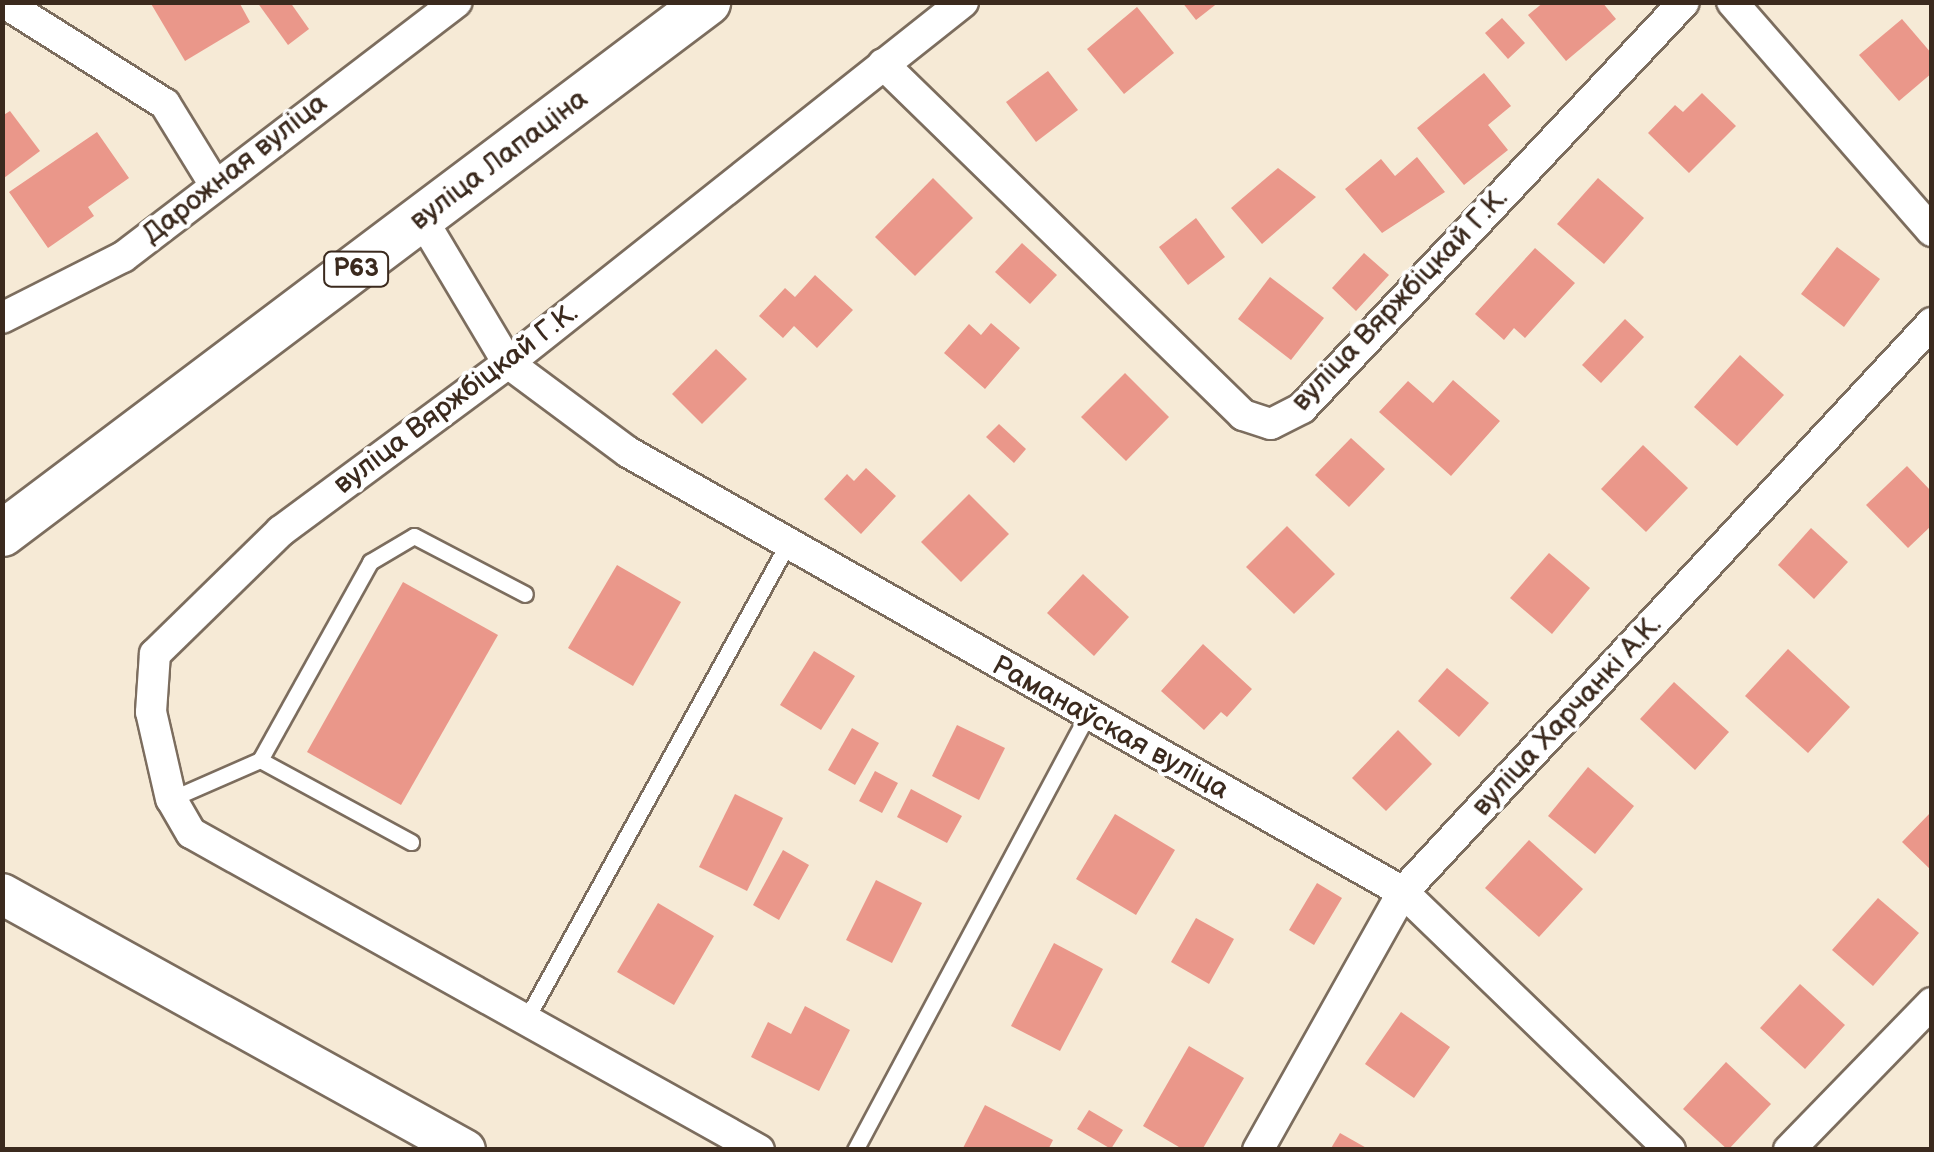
<!DOCTYPE html>
<html>
<head>
<meta charset="utf-8">
<style>
  body { margin:0 }
  #map { position:relative; width:1934px; height:1152px; overflow:hidden; background:#f6ead6; font-family:"Balsamiq Sans",sans-serif }
  div>[style] { position:absolute }
  .building>* { inset:0; background:#ea978a }
  .roads { filter:drop-shadow(2px 0 #7c6d5e) drop-shadow(-2px 0 #7c6d5e) drop-shadow(0 2px #7c6d5e) drop-shadow(0 -2px #7c6d5e) }
  .lane>* { height:15px; margin:-7.5px; padding:0 7.5px; transform-origin:7.5px; border-radius:7.5px; background:#fff }
  .street>* { height:30px; margin:-15px; padding:0 15px; transform-origin:15px; border-radius:15px; background:#fff }
  .secondary>* { height:40px; margin:-20px; padding:0 20px; transform-origin:20px; border-radius:20px; background:#fff }
  .primary>* { height:45px; margin:-22.5px; padding:0 22.5px; transform-origin:22.5px; border-radius:22.5px; background:#fff }
  span { translate:-50% -50%; white-space:nowrap; text-align:center; line-height:1.15; -webkit-text-stroke:8px #fff; paint-order:stroke }
  .shield-label span { padding:2px 8px; background:#fff; border:2px solid; border-radius:8px; -webkit-text-stroke-width:0 }
  .shield-label { font-size:25px; color:#3b2a1e; font-weight:700 }
  .street-label { font-size:28px; color:#3b2a1e }
  .frame { position:absolute; inset:0; border:5px solid #3b2a1e; pointer-events:none }
</style>
</head>
<body>
<div id="map">
  <div class="building">
    <i style="clip-path:polygon(150px 2px,239px 2px,250px 22px,185px 61px)"></i>
    <i style="clip-path:polygon(257px 2px,290px 2px,309px 29px,288px 45px)"></i>
    <i style="clip-path:polygon(1182px 2px,1219px 2px,1196px 20px)"></i>
    <i style="clip-path:polygon(1544px 2px,1602px 2px,1616px 19px,1566px 61px,1528px 15px)"></i>
    <i style="clip-path:polygon(1137px 7px,1174px 53px,1124px 94px,1087px 49px)"></i>
    <i style="clip-path:polygon(1502px 18px,1525px 43px,1508px 59px,1485px 33px)"></i>
    <i style="clip-path:polygon(1902px 19px,1932px 54px,1932px 73px,1899px 101px,1859px 55px)"></i>
    <i style="clip-path:polygon(1048px 71px,1078px 110px,1036px 142px,1006px 102px)"></i>
    <i style="clip-path:polygon(1484px 73px,1511px 106px,1488px 125px,1508px 150px,1464px 185px,1417px 128px)"></i>
    <i style="clip-path:polygon(1702px 93px,1736px 126px,1689px 173px,1648px 133px,1675px 105px,1683px 112px)"></i>
    <i style="clip-path:polygon(10px 111px,40px 151px,4px 178px,2px 116px)"></i>
    <i style="clip-path:polygon(97px 132px,129px 178px,88px 207px,94px 216px,48px 248px,9px 192px)"></i>
    <i style="clip-path:polygon(1417px 157px,1445px 192px,1382px 233px,1345px 189px,1381px 159px,1395px 176px)"></i>
    <i style="clip-path:polygon(1278px 168px,1316px 197px,1262px 244px,1231px 208px)"></i>
    <i style="clip-path:polygon(933px 178px,973px 218px,915px 276px,875px 237px)"></i>
    <i style="clip-path:polygon(1598px 178px,1644px 218px,1604px 264px,1557px 224px)"></i>
    <i style="clip-path:polygon(1196px 218px,1225px 257px,1188px 285px,1159px 247px)"></i>
    <i style="clip-path:polygon(1022px 243px,1057px 275px,1030px 304px,995px 272px)"></i>
    <i style="clip-path:polygon(1837px 247px,1880px 279px,1844px 327px,1801px 294px)"></i>
    <i style="clip-path:polygon(1535px 248px,1575px 283px,1525px 338px,1514px 328px,1504px 340px,1475px 314px)"></i>
    <i style="clip-path:polygon(1364px 253px,1389px 275px,1356px 311px,1332px 288px)"></i>
    <i style="clip-path:polygon(815px 275px,853px 310px,817px 348px,794px 326px,783px 338px,759px 316px,785px 288px,795px 297px)"></i>
    <i style="clip-path:polygon(1270px 277px,1324px 318px,1291px 360px,1238px 319px)"></i>
    <i style="clip-path:polygon(1625px 319px,1644px 337px,1601px 383px,1582px 365px)"></i>
    <i style="clip-path:polygon(991px 323px,1020px 348px,985px 389px,944px 353px,969px 324px,981px 335px)"></i>
    <i style="clip-path:polygon(716px 349px,747px 379px,702px 424px,672px 394px)"></i>
    <i style="clip-path:polygon(1740px 355px,1784px 395px,1737px 446px,1694px 407px)"></i>
    <i style="clip-path:polygon(1125px 373px,1169px 417px,1126px 461px,1081px 417px)"></i>
    <i style="clip-path:polygon(1453px 380px,1500px 421px,1451px 476px,1379px 412px,1408px 381px,1433px 403px)"></i>
    <i style="clip-path:polygon(999px 424px,1026px 449px,1014px 463px,986px 437px)"></i>
    <i style="clip-path:polygon(1351px 438px,1385px 469px,1349px 507px,1315px 475px)"></i>
    <i style="clip-path:polygon(1643px 445px,1688px 488px,1646px 532px,1601px 489px)"></i>
    <i style="clip-path:polygon(1907px 466px,1932px 492px,1932px 525px,1908px 548px,1866px 505px)"></i>
    <i style="clip-path:polygon(866px 468px,896px 496px,861px 534px,824px 499px,847px 474px,854px 481px)"></i>
    <i style="clip-path:polygon(969px 494px,1009px 534px,961px 582px,921px 542px)"></i>
    <i style="clip-path:polygon(1287px 526px,1335px 574px,1294px 614px,1246px 567px)"></i>
    <i style="clip-path:polygon(1811px 528px,1848px 562px,1814px 599px,1778px 565px)"></i>
    <i style="clip-path:polygon(1549px 553px,1590px 588px,1552px 634px,1510px 598px)"></i>
    <i style="clip-path:polygon(617px 565px,681px 602px,633px 686px,568px 648px)"></i>
    <i style="clip-path:polygon(1083px 574px,1129px 617px,1094px 656px,1047px 613px)"></i>
    <i style="clip-path:polygon(403px 582px,498px 635px,401px 805px,307px 752px)"></i>
    <i style="clip-path:polygon(1203px 644px,1252px 689px,1227px 717px,1221px 712px,1204px 730px,1161px 691px)"></i>
    <i style="clip-path:polygon(1788px 649px,1850px 707px,1808px 753px,1745px 696px)"></i>
    <i style="clip-path:polygon(814px 651px,855px 676px,821px 730px,780px 705px)"></i>
    <i style="clip-path:polygon(1447px 668px,1489px 703px,1459px 737px,1418px 701px)"></i>
    <i style="clip-path:polygon(1674px 682px,1729px 732px,1695px 770px,1640px 719px)"></i>
    <i style="clip-path:polygon(957px 725px,1005px 748px,979px 800px,932px 776px)"></i>
    <i style="clip-path:polygon(852px 728px,879px 743px,855px 785px,828px 770px)"></i>
    <i style="clip-path:polygon(1398px 730px,1432px 764px,1386px 811px,1352px 778px)"></i>
    <i style="clip-path:polygon(1588px 767px,1634px 806px,1595px 854px,1548px 816px)"></i>
    <i style="clip-path:polygon(875px 771px,898px 783px,882px 813px,859px 801px)"></i>
    <i style="clip-path:polygon(911px 789px,962px 816px,947px 843px,897px 817px)"></i>
    <i style="clip-path:polygon(735px 794px,783px 818px,747px 891px,699px 867px)"></i>
    <i style="clip-path:polygon(1932px 811px,1932px 871px,1902px 842px)"></i>
    <i style="clip-path:polygon(1115px 814px,1175px 850px,1136px 915px,1076px 879px)"></i>
    <i style="clip-path:polygon(1529px 840px,1583px 889px,1539px 937px,1485px 888px)"></i>
    <i style="clip-path:polygon(783px 850px,809px 865px,779px 920px,753px 905px)"></i>
    <i style="clip-path:polygon(876px 880px,922px 903px,892px 963px,846px 940px)"></i>
    <i style="clip-path:polygon(1317px 883px,1342px 898px,1314px 945px,1289px 930px)"></i>
    <i style="clip-path:polygon(1878px 898px,1919px 933px,1873px 986px,1832px 950px)"></i>
    <i style="clip-path:polygon(658px 903px,714px 936px,674px 1005px,617px 972px)"></i>
    <i style="clip-path:polygon(1196px 918px,1234px 939px,1209px 984px,1171px 962px)"></i>
    <i style="clip-path:polygon(1054px 943px,1103px 969px,1060px 1051px,1011px 1026px)"></i>
    <i style="clip-path:polygon(1800px 984px,1845px 1025px,1805px 1069px,1760px 1028px)"></i>
    <i style="clip-path:polygon(805px 1006px,850px 1030px,819px 1091px,751px 1057px,768px 1022px,791px 1034px)"></i>
    <i style="clip-path:polygon(1401px 1012px,1450px 1047px,1414px 1098px,1365px 1064px)"></i>
    <i style="clip-path:polygon(1189px 1046px,1244px 1078px,1202px 1150px,1184px 1150px,1143px 1126px)"></i>
    <i style="clip-path:polygon(1726px 1062px,1771px 1104px,1728px 1150px,1683px 1109px)"></i>
    <i style="clip-path:polygon(985px 1105px,1053px 1140px,1048px 1150px,962px 1150px)"></i>
    <i style="clip-path:polygon(1089px 1110px,1123px 1130px,1111px 1149px,1077px 1129px)"></i>
    <i style="clip-path:polygon(1340px 1133px,1370px 1150px,1330px 1150px)"></i>
  </div>
  <div class="roads">
    <div class="lane">
      <i style="left:260px;top:760px;width:227px;rotate:-60.9deg"></i>
      <i style="left:370px;top:562px;width:51px;rotate:-30.6deg"></i>
      <i style="left:414px;top:536px;width:125px;rotate:27.6deg"></i>
      <i style="left:171px;top:799px;width:97px;rotate:-23.7deg"></i>
      <i style="left:260px;top:760px;width:172px;rotate:28.5deg"></i>
      <i style="left:524px;top:1023px;width:546px;rotate:-61.18deg"></i>
      <i style="left:855px;top:1150px;width:492px;rotate:-61.9deg"></i>
    </div>
    <div class="street">
      <i style="left:3px;top:2px;width:191px;rotate:32.2deg"></i>
      <i style="left:165px;top:104px;width:92px;rotate:58.4deg"></i>
      <i style="left:1732px;top:2px;width:304px;rotate:48.9deg"></i>
      <i style="left:883px;top:64px;width:503px;rotate:44.27deg"></i>
      <i style="left:1243px;top:415px;width:29px;rotate:18deg"></i>
      <i style="left:1271px;top:424px;width:35px;rotate:-27deg"></i>
      <i style="left:1302px;top:408px;width:557px;rotate:-46.74deg"></i>
      <i style="left:422px;top:219px;width:168px;rotate:59.2deg"></i>
      <i style="left:508px;top:363px;width:149px;rotate:36.6deg"></i>
      <i style="left:628px;top:452px;width:891px;rotate:29.59deg"></i>
      <i style="left:1403px;top:892px;width:371px;rotate:44deg"></i>
      <i style="left:2px;top:318px;width:136px;rotate:-26.8deg"></i>
      <i style="left:123px;top:257px;width:420px;rotate:-37.4deg"></i>
      <i style="left:759px;top:1150px;width:650px;rotate:-150.83deg"></i>
      <i style="left:191px;top:833px;width:39px;rotate:-120deg"></i>
      <i style="left:171px;top:799px;width:89px;rotate:-102.9deg"></i>
      <i style="left:151px;top:712px;width:58px;rotate:-86.1deg"></i>
      <i style="left:155px;top:654px;width:176px;rotate:-44.3deg"></i>
      <i style="left:281px;top:531px;width:282px;rotate:-36.5deg"></i>
      <i style="left:508px;top:363px;width:581px;rotate:-38.43deg"></i>
      <i style="left:1258px;top:1150px;width:296px;rotate:-60.7deg"></i>
      <i style="left:1403px;top:892px;width:777px;rotate:-47.09deg"></i>
      <i style="left:1789px;top:1150px;width:205px;rotate:-45.8deg"></i>
    </div>
    <div class="secondary">
      <i style="left:2px;top:894px;width:529px;rotate:28.94deg"></i>
    </div>
    <div class="primary">
      <i style="left:2px;top:533px;width:883px;rotate:-36.99deg"></i>
    </div>
  </div>
  <div class="shield-label">
    <span style="left:356px;top:269px">Р63</span>
  </div>
  <div class="street-label">
    <span style="left:499px;top:160px;rotate:-37deg">вуліца Лапаціна</span>
    <span style="left:235px;top:169px;rotate:-38deg">Дарожная вуліца</span>
    <span style="left:1400px;top:300px;rotate:-46deg">вуліца Вяржбіцкай Г.К.</span>
    <span style="left:456px;top:399px;rotate:-37deg">вуліца Вяржбіцкай Г.К.</span>
    <span style="left:1567px;top:716px;rotate:-47deg">вуліца Харчанкі А.К.</span>
    <span style="left:1110px;top:728px;rotate:29deg">Раманаўская вуліца</span>
  </div>
  <div class="frame"></div>
</div>
</body>
</html>
